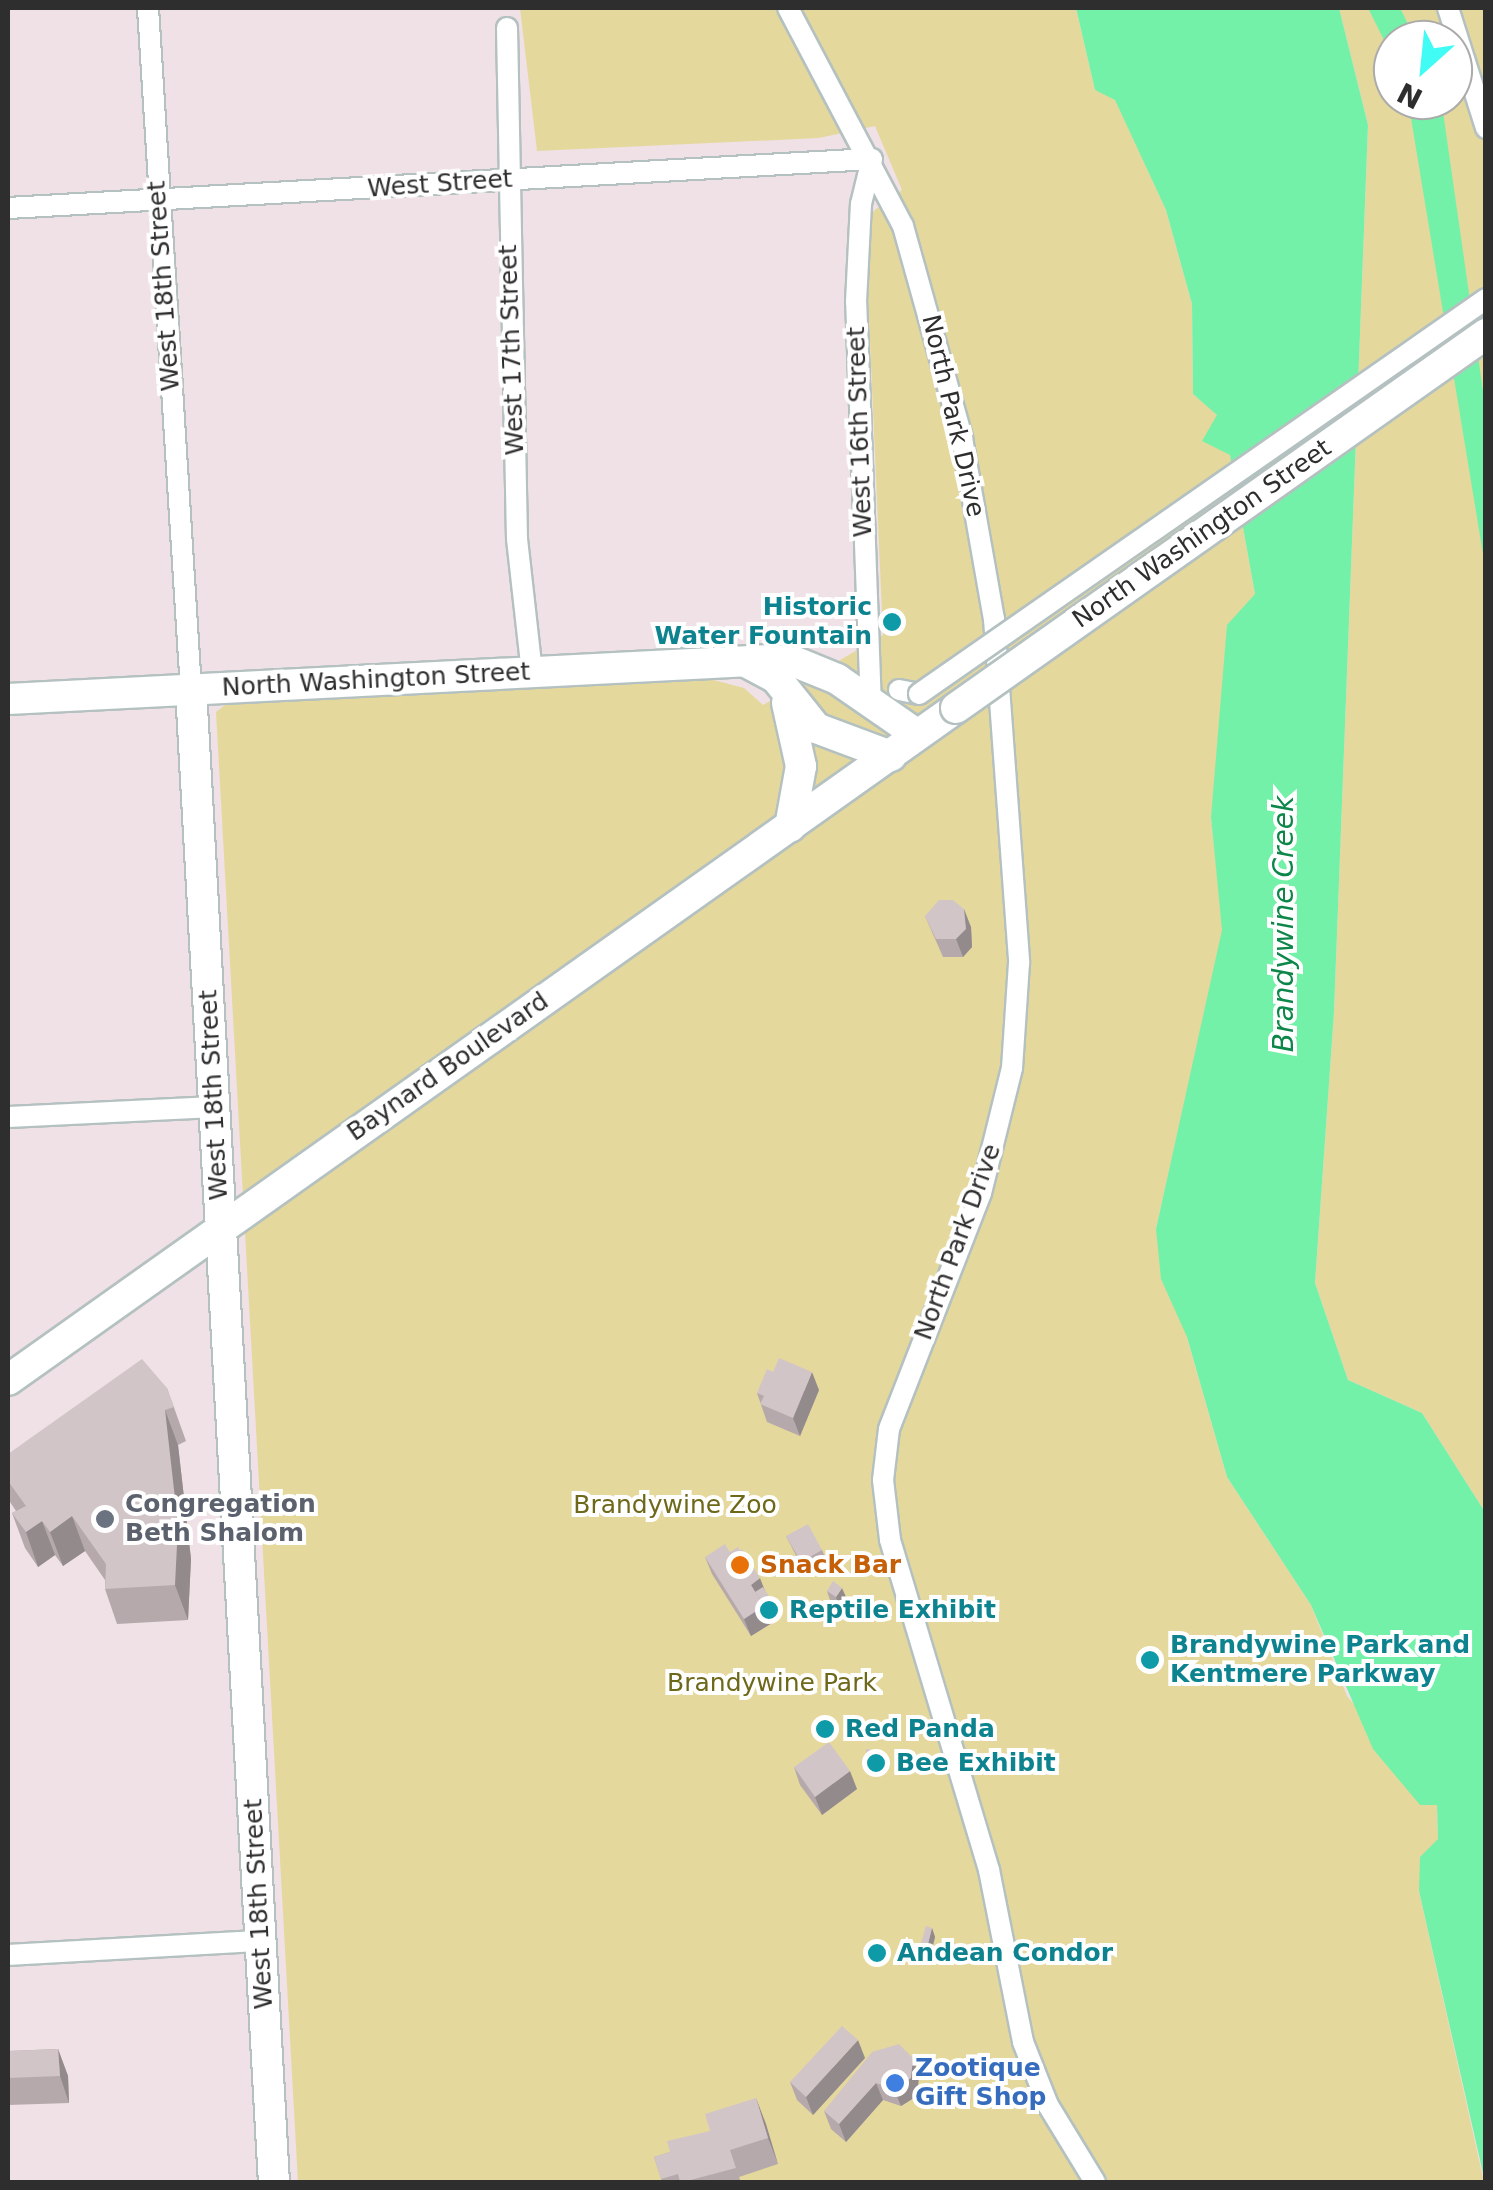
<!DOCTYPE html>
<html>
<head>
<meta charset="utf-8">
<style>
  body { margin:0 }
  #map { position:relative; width:1493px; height:2190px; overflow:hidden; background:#efe1e5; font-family:"DejaVu Sans",sans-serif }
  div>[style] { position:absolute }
  .green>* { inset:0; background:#e5d89d }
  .water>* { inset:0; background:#74f1a8 }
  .roads { filter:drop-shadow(2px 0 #b4c1c0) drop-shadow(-2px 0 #b4c1c0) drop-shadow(0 2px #b4c1c0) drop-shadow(0 -2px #b4c1c0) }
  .street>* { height:20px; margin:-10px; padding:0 10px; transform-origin:10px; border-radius:10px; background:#fff }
  .secondary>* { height:30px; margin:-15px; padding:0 15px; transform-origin:15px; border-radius:15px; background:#fff }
  .bridges { filter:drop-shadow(2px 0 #b4c1c0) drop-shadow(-2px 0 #b4c1c0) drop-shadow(0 2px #b4c1c0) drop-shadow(0 -2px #b4c1c0) }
  .street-bridge>* { height:20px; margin:-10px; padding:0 10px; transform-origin:10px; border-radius:10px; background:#fff }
  .secondary-bridge>* { height:30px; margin:-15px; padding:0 15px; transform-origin:15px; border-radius:15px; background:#fff }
  .wall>* { inset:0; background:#b5a9ac }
  .shaded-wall>* { inset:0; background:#938a8c }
  .building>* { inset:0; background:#d2c5c8 }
  .dots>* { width:28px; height:28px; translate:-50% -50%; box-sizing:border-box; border:5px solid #fff; border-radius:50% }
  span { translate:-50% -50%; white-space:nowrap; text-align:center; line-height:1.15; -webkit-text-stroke:8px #fff; paint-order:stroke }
  .street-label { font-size:25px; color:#2e2e2e }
  .culture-label { font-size:25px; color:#0d838f; font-weight:700 }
  .right { translate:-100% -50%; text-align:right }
  .left { translate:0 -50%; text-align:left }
  .worship-label { font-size:25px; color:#5b616d; font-weight:700 }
  .park-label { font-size:25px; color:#6e691a }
  .food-label { font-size:25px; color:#c56008; font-weight:700 }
  .shop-label { font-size:25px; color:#366cbe; font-weight:700 }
  .water-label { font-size:28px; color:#0d8649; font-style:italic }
  .frame { position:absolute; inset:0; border:10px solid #2e2e2e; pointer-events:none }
  .north { position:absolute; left:1373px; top:20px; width:100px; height:100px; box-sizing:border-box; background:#fff; border:2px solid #ababab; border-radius:50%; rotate:207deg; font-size:28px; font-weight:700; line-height:40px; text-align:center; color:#2e2e2e }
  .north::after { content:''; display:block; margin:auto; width:35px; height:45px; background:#41fcf5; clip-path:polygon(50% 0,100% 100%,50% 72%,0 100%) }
</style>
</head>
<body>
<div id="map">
  <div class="green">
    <i style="clip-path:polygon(520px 8px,1076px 8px,1095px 90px,1115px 99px,1166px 210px,1192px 304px,1193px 394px,1218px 415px,1230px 454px,1255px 594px,1211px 817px,1223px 930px,1156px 1229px,1227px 1477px,1311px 1605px,1347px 1696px,1437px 1805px,1438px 1839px,1419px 1891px,1484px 2182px,298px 2182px,216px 712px,225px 705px,706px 678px,744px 688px,763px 705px,883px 635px,867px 275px,871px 213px,902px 190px,875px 126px,819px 138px,537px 151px)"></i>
    <i style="clip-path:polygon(evenodd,1339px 8px,1485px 8px,1485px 1512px,1422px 1413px,1348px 1380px,1315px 1283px,1334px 1012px,1368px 125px,1339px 8px,1393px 40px,1453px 40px,1453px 100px,1393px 100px,1393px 40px)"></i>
  </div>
  <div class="water">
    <i style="clip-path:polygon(1076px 8px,1339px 8px,1368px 125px,1334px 1012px,1315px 1283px,1348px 1380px,1422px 1413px,1485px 1512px,1485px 2182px,1419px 1891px,1420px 1857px,1438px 1839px,1437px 1805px,1420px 1805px,1373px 1749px,1311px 1605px,1227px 1477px,1187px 1337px,1161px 1279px,1156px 1229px,1222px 930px,1211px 817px,1227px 625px,1255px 594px,1230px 455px,1202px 441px,1217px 415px,1193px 394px,1192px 304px,1166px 210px,1115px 100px,1095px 90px)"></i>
    <i style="clip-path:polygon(1368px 8px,1400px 8px,1416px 40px,1393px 40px,1393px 58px)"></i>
    <i style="clip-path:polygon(1408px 100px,1442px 105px,1485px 405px,1485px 566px)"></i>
  </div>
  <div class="roads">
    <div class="street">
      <i style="left:148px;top:8px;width:682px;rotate:86.39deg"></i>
      <i style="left:788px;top:8px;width:246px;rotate:62.2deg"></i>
      <i style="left:903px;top:226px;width:220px;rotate:74.4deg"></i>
      <i style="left:962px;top:438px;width:184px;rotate:80deg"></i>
      <i style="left:994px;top:619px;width:345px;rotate:85.8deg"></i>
      <i style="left:1019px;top:963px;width:105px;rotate:93.8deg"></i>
      <i style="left:1012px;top:1068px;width:129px;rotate:103.9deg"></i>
      <i style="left:981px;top:1193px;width:253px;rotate:111.3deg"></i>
      <i style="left:889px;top:1429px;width:51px;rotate:96.7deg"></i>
      <i style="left:883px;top:1480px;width:60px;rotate:83.3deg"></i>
      <i style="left:890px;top:1540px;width:345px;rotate:73.3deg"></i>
      <i style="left:989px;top:1870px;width:175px;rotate:78.8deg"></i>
      <i style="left:1023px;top:2042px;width:68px;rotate:68.4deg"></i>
      <i style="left:1048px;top:2105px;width:90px;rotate:58.6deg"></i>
      <i style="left:1448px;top:8px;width:126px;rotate:72.4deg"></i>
      <i style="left:507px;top:28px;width:511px;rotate:88.88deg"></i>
      <i style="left:517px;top:539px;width:134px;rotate:83.6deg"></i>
      <i style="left:8px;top:208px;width:865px;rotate:-3.25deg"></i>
      <i style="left:899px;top:690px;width:20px;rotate:11deg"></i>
      <i style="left:871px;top:707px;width:405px;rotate:-92.1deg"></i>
      <i style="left:856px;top:302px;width:98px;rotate:-87.1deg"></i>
      <i style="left:861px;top:204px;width:46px;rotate:-76.3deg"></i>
      <i style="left:8px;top:1117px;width:207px;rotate:-2.8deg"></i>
      <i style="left:8px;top:1955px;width:253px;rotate:-3.2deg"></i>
    </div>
    <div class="secondary">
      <i style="left:746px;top:662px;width:34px;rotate:28deg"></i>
      <i style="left:776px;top:678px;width:64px;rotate:51.3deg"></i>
      <i style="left:816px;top:728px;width:80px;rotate:20.5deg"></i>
      <i style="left:191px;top:689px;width:1495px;rotate:86.82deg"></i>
      <i style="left:8px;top:699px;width:763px;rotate:-2.93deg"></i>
      <i style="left:770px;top:660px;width:23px;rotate:2deg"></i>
      <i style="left:793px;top:661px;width:48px;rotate:22.2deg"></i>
      <i style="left:837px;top:679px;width:98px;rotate:34.7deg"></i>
      <i style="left:787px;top:703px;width:65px;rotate:77.5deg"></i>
      <i style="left:801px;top:766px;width:62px;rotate:100.2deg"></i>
      <i style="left:8px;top:1380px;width:1162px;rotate:-35.33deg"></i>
    </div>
  </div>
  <div class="bridges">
    <div class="street-bridge">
      <i style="left:919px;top:694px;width:691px;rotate:-34.86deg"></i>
    </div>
    <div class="secondary-bridge">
      <i style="left:956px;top:708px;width:649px;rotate:-35.21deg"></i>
    </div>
  </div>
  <div class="wall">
    <i style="clip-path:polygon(925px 916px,971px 927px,972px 947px,963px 957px,943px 957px)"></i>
    <i style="clip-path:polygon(167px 1388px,186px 1441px,178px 1445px,191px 1559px,188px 1620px,117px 1624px,105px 1589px,105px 1580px,85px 1551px,63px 1566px,55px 1555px,38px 1567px,25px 1548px,12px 1513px,16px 1511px,8px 1499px,8px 1454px)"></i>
    <i style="clip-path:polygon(819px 1390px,800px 1436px,767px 1422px,757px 1393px)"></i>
    <i style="clip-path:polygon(786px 1536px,822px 1550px,826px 1559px,804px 1571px)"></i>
    <i style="clip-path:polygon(730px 1552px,763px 1587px,780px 1618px,751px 1636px,712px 1574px,705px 1557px)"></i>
    <i style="clip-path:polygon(827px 1591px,846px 1597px,839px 1606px,830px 1600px)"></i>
    <i style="clip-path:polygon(866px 1757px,882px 1760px,882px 1769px,869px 1766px)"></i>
    <i style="clip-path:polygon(794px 1767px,857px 1789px,822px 1815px,800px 1785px)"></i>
    <i style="clip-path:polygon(932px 1928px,935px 1937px,930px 1957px,923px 1956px,920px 1947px)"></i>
    <i style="clip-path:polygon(58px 2049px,68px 2076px,69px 2103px,8px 2105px,8px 2051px)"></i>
    <i style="clip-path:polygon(865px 2058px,813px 2115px,797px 2100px,790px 2082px)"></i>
    <i style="clip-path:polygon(913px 2058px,919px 2076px,917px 2096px,901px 2106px,883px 2100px,846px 2142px,831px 2129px,824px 2111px)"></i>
    <i style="clip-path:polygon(756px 2098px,778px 2164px,739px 2177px,741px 2182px,662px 2182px,654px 2157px,670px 2152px,710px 2131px)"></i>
  </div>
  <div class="shaded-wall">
    <i style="clip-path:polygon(964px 909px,971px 927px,972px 947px,963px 957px,956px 939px)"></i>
    <i style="clip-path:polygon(812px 1372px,819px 1390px,800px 1436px,793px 1418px)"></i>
    <i style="clip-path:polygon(165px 1410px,178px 1445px,191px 1559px,188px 1620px,175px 1585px)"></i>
    <i style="clip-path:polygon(72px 1516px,85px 1551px,63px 1566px,50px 1532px)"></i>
    <i style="clip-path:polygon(42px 1521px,55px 1555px,38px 1567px,26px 1532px)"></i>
    <i style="clip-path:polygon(760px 1578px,767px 1596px,759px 1601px,751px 1585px)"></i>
    <i style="clip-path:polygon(842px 1588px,846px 1597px,839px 1606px,836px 1597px)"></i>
    <i style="clip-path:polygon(764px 1606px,777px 1609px,780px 1618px,751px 1636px,744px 1619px)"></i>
    <i style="clip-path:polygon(850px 1771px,857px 1789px,822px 1815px,815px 1797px)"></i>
    <i style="clip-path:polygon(932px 1928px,935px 1937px,930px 1957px,927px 1948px)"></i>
    <i style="clip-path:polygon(858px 2040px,865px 2058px,813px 2115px,806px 2097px)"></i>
    <i style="clip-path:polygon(58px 2049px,68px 2076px,69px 2103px,60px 2076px)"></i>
    <i style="clip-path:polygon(913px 2058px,919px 2076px,917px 2096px,901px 2106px,894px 2089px)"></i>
    <i style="clip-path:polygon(876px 2083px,883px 2100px,846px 2142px,839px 2124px)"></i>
    <i style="clip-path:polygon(756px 2098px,766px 2124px,778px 2164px,768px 2138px)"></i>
  </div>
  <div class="building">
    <i style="clip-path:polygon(939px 900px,953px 900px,964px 909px,966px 929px,956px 939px,936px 939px,925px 916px)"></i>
    <i style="clip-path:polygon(779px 1358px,812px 1372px,793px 1418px,760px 1404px,764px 1396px,757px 1393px,767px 1369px,773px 1372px)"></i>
    <i style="clip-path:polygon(142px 1359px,167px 1388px,174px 1407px,165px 1410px,178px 1525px,175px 1585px,105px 1589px,106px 1564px,72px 1516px,50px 1532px,42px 1521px,26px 1532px,12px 1513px,26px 1506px,8px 1481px,8px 1454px)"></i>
    <i style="clip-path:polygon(808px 1524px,822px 1550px,801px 1562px,786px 1536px)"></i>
    <i style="clip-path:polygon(725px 1544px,732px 1556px,742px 1549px,760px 1578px,751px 1585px,764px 1606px,744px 1619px,705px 1557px)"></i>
    <i style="clip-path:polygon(738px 1547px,740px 1551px,732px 1556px,730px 1552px)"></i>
    <i style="clip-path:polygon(833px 1581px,842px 1588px,836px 1597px,827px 1591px)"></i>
    <i style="clip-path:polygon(763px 1587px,777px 1609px,768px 1615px,764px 1606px,755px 1592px)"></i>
    <i style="clip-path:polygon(829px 1742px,850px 1771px,815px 1797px,794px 1767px)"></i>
    <i style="clip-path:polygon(866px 1749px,878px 1751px,879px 1760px,866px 1757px)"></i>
    <i style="clip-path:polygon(926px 1926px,932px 1928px,927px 1948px,920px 1947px)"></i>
    <i style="clip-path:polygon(842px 2026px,858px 2040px,806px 2097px,790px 2082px)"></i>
    <i style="clip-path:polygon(899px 2044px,913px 2058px,911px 2078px,894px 2089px,876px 2083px,839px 2124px,824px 2111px,872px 2052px)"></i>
    <i style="clip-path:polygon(58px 2049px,60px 2076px,8px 2078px,8px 2051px)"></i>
    <i style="clip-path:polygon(756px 2098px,768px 2138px,730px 2150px,736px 2168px,683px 2182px,680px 2182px,678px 2174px,661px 2179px,654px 2157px,670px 2152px,667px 2141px,710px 2131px,705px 2114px)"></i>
  </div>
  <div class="dots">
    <i style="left:892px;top:622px;background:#0f9aa8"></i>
    <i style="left:105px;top:1519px;background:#6b7280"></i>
    <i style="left:740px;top:1565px;background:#e8710a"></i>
    <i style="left:769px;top:1610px;background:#0f9aa8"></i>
    <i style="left:1150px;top:1660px;background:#0f9aa8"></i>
    <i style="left:825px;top:1729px;background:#0f9aa8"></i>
    <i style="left:876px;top:1763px;background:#0f9aa8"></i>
    <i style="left:877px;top:1953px;background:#0f9aa8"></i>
    <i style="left:895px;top:2083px;background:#3f7fe0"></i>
  </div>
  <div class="street-label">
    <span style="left:440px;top:184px;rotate:-4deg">West Street</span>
    <span style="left:164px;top:286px;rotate:-94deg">West 18th Street</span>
    <span style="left:512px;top:350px;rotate:-92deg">West 17th Street</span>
    <span style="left:953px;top:416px;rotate:77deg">North Park Drive</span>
    <span style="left:860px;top:432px;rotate:-92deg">West 16th Street</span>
    <span style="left:1202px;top:534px;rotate:-35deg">North Washington Street</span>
    <span style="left:376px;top:680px;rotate:-3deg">North Washington Street</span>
    <span style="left:448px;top:1067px;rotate:-35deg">Baynard Boulevard</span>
    <span style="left:214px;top:1095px;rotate:-93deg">West 18th Street</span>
    <span style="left:958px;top:1242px;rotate:-70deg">North Park Drive</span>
    <span style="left:259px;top:1904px;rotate:-93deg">West 18th Street</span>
  </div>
  <div class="culture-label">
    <span class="right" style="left:872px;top:622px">Historic<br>Water Fountain</span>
    <span class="left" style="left:789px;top:1610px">Reptile Exhibit</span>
    <span class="left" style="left:1170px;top:1660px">Brandywine Park and<br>Kentmere Parkway</span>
    <span class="left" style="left:845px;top:1729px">Red Panda</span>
    <span class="left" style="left:896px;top:1763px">Bee Exhibit</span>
    <span class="left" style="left:897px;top:1953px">Andean Condor</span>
  </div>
  <div class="worship-label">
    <span class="left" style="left:125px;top:1519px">Congregation<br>Beth Shalom</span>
  </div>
  <div class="park-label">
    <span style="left:675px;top:1505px">Brandywine Zoo</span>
    <span style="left:772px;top:1683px">Brandywine Park</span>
  </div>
  <div class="food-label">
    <span class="left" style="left:760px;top:1565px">Snack Bar</span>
  </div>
  <div class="shop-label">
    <span class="left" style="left:915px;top:2083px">Zootique<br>Gift Shop</span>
  </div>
  <div class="water-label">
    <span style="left:1284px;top:924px;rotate:-90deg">Brandywine Creek</span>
  </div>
  <div class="frame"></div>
  <div class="north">N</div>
</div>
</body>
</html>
